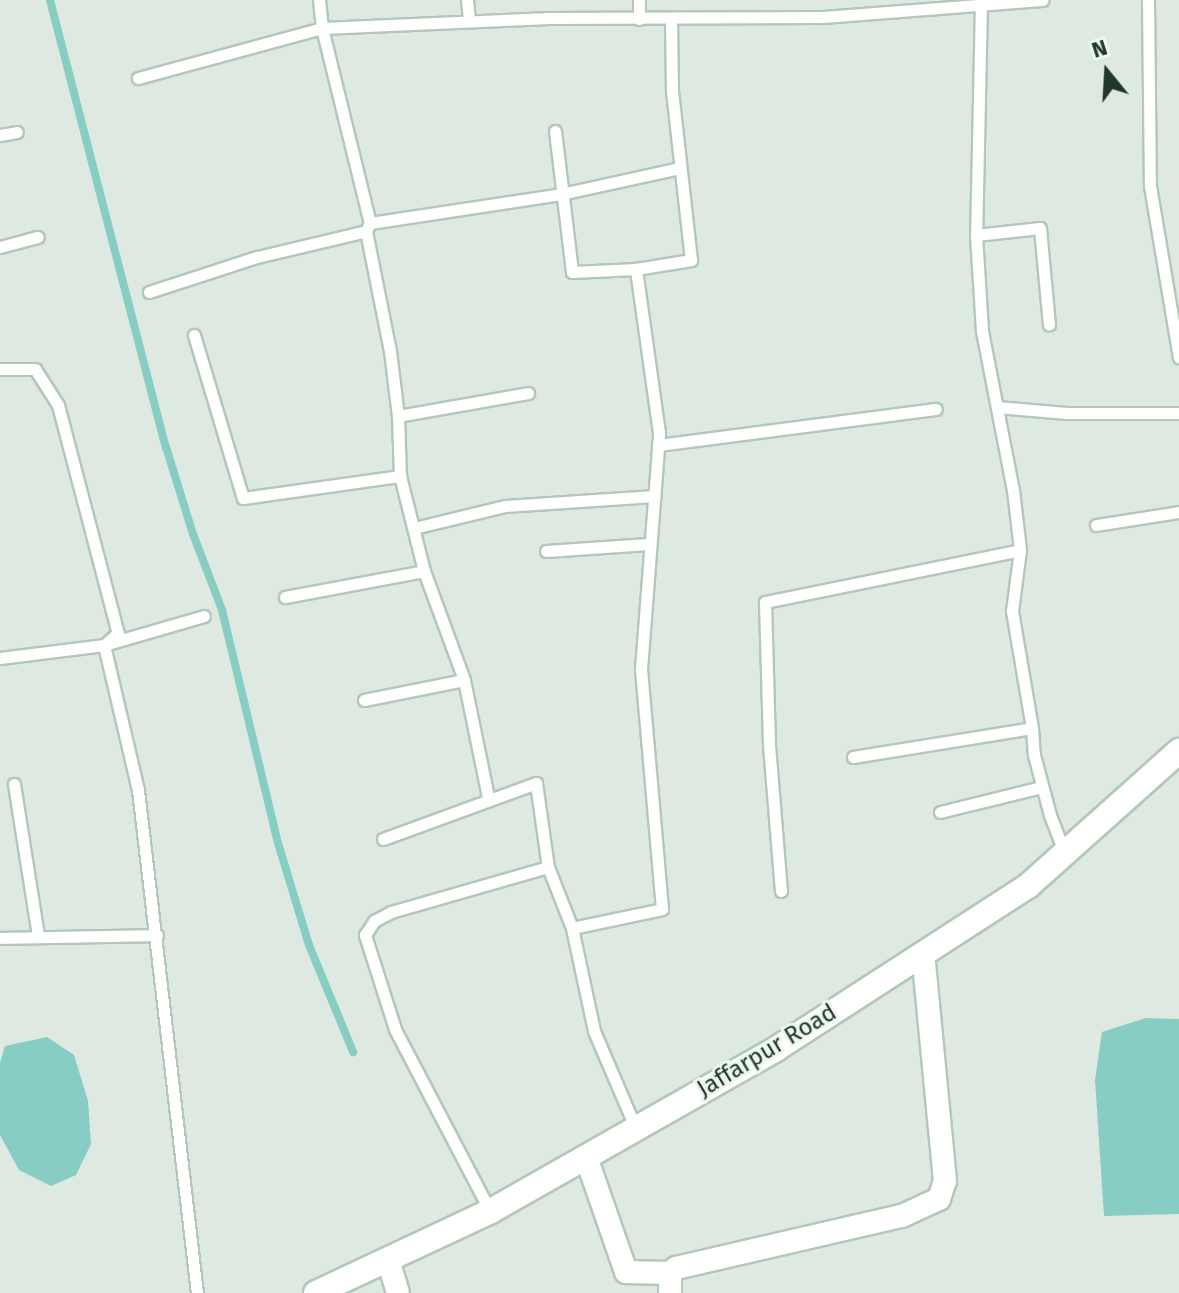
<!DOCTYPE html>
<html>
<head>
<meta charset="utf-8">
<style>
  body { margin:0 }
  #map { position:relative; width:1179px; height:1293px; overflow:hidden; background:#dee9e1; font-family:"Fira Sans",sans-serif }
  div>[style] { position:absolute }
  .water>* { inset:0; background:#87cdc3 }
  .stream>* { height:8px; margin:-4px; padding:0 4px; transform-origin:4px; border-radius:4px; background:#87cdc3 }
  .roads { filter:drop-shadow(2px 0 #b2c8b9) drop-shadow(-2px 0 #b2c8b9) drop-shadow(0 2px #b2c8b9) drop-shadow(0 -2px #b2c8b9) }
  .lane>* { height:11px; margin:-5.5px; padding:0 5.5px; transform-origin:5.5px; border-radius:5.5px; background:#fff }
  .street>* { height:22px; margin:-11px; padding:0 11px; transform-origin:11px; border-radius:11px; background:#fff }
  .secondary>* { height:24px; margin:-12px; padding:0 12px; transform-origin:12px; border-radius:12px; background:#fff }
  span { translate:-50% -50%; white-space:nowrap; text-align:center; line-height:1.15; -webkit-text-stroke:6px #eef6f0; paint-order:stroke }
  .street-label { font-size:24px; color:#20382b }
  .north { position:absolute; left:1067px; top:32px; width:80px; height:80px; -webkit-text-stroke:6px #eef6f0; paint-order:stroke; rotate:342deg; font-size:22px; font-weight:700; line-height:32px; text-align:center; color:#20382b }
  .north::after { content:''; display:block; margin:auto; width:28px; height:36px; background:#20382b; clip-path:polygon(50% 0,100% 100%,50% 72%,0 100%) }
</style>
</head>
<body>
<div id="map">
  <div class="water">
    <i style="clip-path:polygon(1146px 1018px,1179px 1019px,1179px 1214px,1104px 1216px,1095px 1080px,1102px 1032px)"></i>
    <i style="clip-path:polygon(47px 1037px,74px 1055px,88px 1101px,91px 1144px,76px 1175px,51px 1186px,19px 1170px,0 1135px,0 1063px,5px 1046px)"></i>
  </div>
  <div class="stream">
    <i style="left:50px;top:0;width:462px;rotate:75.5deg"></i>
    <i style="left:166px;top:447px;width:91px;rotate:72.8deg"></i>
    <i style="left:193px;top:534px;width:81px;rotate:69.1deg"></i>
    <i style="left:222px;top:610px;width:240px;rotate:76.5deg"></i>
    <i style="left:278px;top:843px;width:107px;rotate:73.1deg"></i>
    <i style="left:309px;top:945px;width:116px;rotate:67.6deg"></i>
  </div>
  <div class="roads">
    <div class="lane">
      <i style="left:319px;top:0;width:28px;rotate:84deg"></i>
      <i style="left:322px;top:28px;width:201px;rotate:76.2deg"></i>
      <i style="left:370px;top:223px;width:9px;rotate:117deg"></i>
      <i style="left:366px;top:231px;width:122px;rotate:78.7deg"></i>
      <i style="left:390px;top:351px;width:65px;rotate:83deg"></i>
      <i style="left:398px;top:416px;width:60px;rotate:88.1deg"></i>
      <i style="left:400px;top:476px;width:98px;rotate:75.8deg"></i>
      <i style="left:424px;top:571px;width:116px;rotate:69.8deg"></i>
      <i style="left:464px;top:680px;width:119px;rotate:78.4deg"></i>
      <i style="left:467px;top:0;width:20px;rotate:84deg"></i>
      <i style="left:1148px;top:0;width:186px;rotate:89.4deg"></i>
      <i style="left:1150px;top:186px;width:174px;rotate:80.4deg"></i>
      <i style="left:981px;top:2px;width:233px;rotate:91.2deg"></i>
      <i style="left:976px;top:235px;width:96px;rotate:86.4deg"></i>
      <i style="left:982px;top:331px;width:162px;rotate:79deg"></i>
      <i style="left:1013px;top:490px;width:60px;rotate:83.3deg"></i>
      <i style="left:1020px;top:550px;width:62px;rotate:97.5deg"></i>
      <i style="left:1012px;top:611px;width:119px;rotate:80.3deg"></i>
      <i style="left:1032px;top:728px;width:27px;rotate:86deg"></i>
      <i style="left:1034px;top:755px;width:62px;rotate:75.1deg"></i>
      <i style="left:1050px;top:815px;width:42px;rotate:69deg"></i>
      <i style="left:639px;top:19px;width:19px;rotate:-90deg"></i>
      <i style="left:138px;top:78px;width:191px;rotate:-15.2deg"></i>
      <i style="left:322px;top:28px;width:227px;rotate:-2.5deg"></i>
      <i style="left:549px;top:18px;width:273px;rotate:-0.2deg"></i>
      <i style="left:822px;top:17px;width:221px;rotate:-4.4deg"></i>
      <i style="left:555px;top:131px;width:142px;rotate:83.1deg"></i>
      <i style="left:572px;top:272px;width:64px;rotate:-2.7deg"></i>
      <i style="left:0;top:135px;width:17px;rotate:-10deg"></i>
      <i style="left:370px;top:223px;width:193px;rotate:-8.6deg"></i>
      <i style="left:561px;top:194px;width:121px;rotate:-12.4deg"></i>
      <i style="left:976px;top:235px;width:64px;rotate:-6.2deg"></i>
      <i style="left:1040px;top:228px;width:97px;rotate:84.7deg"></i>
      <i style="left:0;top:247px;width:39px;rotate:-15deg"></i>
      <i style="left:149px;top:292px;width:114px;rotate:-18deg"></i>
      <i style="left:257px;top:257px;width:112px;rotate:-13.4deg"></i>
      <i style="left:194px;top:335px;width:170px;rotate:73.3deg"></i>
      <i style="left:243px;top:498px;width:159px;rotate:-8deg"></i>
      <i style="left:0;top:369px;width:35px"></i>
      <i style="left:35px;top:369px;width:43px;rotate:57.4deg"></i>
      <i style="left:58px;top:405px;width:236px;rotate:75.3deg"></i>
      <i style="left:118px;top:633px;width:18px;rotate:139deg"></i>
      <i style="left:104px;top:645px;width:149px;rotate:76.8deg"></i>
      <i style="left:138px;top:790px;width:506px;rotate:83.31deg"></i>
      <i style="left:997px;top:407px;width:70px;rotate:4.9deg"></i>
      <i style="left:1067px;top:413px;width:112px"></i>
      <i style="left:398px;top:416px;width:132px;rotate:-10deg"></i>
      <i style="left:658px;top:445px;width:280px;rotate:-7.4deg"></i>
      <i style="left:1096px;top:525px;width:84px;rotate:-8.9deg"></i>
      <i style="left:414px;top:528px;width:94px;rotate:-13.6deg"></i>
      <i style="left:505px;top:506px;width:150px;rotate:-3.8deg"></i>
      <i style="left:546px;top:551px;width:102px;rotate:-3.9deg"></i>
      <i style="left:285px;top:597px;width:141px;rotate:-10.6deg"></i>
      <i style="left:0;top:658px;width:105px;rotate:-7.1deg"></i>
      <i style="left:104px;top:645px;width:104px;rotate:-16.2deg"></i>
      <i style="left:364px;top:700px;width:102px;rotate:-11.3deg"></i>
      <i style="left:853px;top:757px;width:181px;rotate:-9.2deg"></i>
      <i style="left:14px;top:784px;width:154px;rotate:81deg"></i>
      <i style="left:940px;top:812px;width:105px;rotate:-13.8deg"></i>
      <i style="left:383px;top:839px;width:163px;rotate:-20.1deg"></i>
      <i style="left:536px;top:783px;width:85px;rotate:81.9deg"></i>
      <i style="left:548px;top:867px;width:66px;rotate:68.5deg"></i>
      <i style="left:572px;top:928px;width:105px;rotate:77.9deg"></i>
      <i style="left:594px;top:1031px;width:107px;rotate:66.8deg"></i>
      <i style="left:781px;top:891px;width:147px;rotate:-94.7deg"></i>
      <i style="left:769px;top:744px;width:142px;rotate:-91.6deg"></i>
      <i style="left:765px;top:602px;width:260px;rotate:-11.5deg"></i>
      <i style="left:572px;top:928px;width:92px;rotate:-11.9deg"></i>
      <i style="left:662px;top:909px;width:241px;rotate:-95deg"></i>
      <i style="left:641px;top:669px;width:237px;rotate:-85.6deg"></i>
      <i style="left:659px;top:433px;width:166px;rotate:-98deg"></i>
      <i style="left:636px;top:269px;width:56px;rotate:-9.3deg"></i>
      <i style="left:691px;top:260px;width:170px;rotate:-96.4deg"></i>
      <i style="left:672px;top:91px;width:72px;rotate:-90.8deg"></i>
      <i style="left:0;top:938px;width:157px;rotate:-1.1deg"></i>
      <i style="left:490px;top:1211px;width:205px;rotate:-117.6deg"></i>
      <i style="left:395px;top:1029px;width:99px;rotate:-107.7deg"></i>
      <i style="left:365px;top:935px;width:17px;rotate:-57deg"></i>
      <i style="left:374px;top:921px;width:19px;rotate:-28deg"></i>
      <i style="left:391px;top:912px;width:163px;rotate:-16deg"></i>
    </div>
    <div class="street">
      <i style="left:586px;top:1157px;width:122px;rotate:70.8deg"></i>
      <i style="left:626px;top:1272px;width:44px;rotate:1.3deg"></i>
      <i style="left:388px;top:1260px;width:34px;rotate:73deg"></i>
      <i style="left:670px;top:1293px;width:20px;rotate:-90deg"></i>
      <i style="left:670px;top:1273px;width:8px;rotate:-40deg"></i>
      <i style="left:676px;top:1268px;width:232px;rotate:-13deg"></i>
      <i style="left:902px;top:1216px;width:41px;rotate:-24.7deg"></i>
      <i style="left:939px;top:1199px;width:19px;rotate:-72deg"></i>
      <i style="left:945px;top:1181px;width:228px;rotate:-95.5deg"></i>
    </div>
    <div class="secondary">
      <i style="left:316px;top:1293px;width:193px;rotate:-25.1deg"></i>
      <i style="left:491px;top:1211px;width:328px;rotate:-29.6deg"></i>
      <i style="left:776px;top:1049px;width:300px;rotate:-32.9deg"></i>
      <i style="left:1028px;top:886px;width:203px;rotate:-41.8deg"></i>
    </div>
  </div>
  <div class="street-label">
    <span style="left:767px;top:1051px;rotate:-31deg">Jaffarpur Road</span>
  </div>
  <div class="north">N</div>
</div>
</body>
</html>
